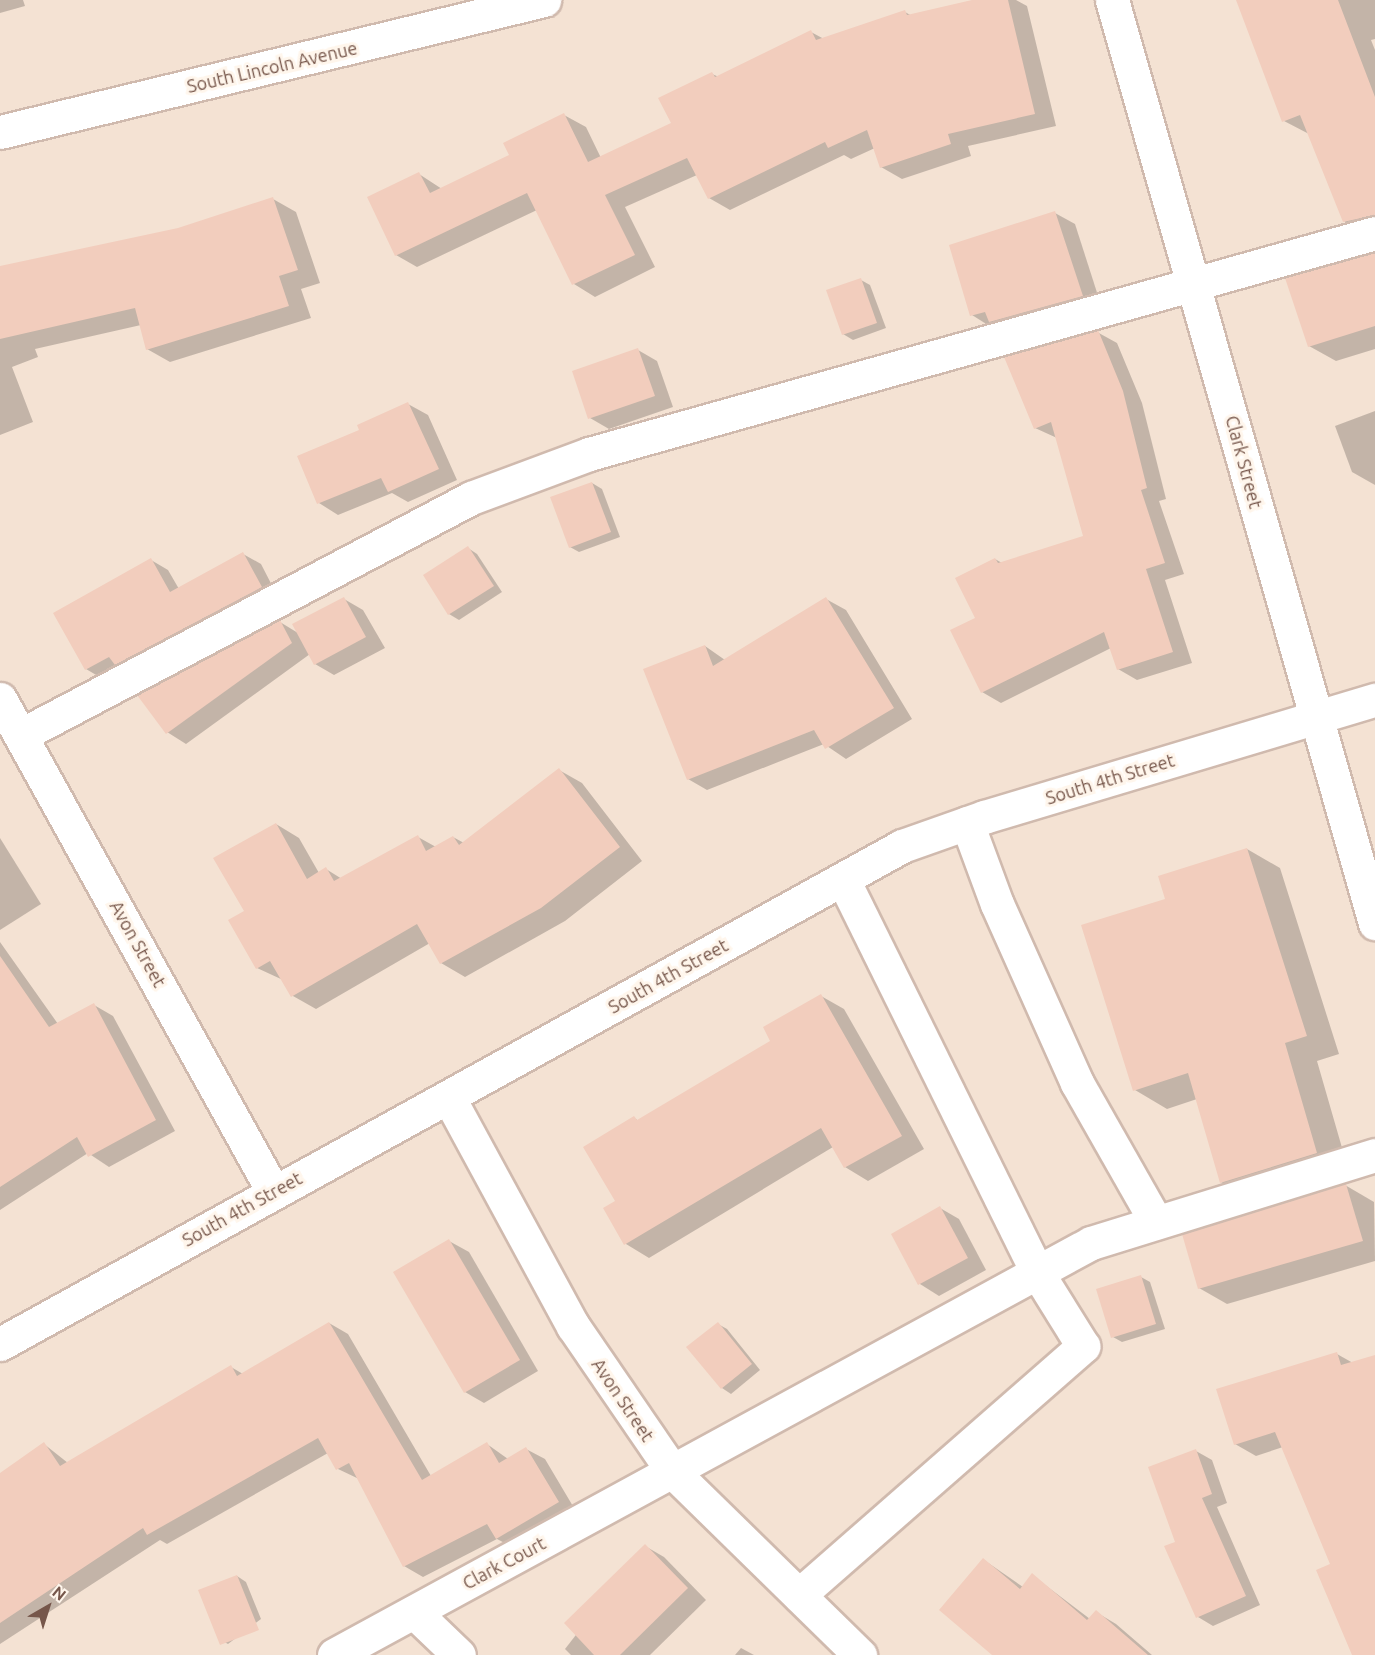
<!DOCTYPE html>
<html>
<head>
<meta charset="utf-8">
<style>
  body { margin:0 }
  #map { position:relative; width:1375px; height:1655px; overflow:hidden; background:#fcf1e5; font-family:Ubuntu,sans-serif }
  div>[style] { position:absolute }
  .residential>* { inset:0; background:#f4e2d3 }
  .shadow>* { inset:0; background:#0003 }
  .building>* { inset:0; background:#f2cdbd }
  .roads { filter:drop-shadow(2px 0 #d0baae) drop-shadow(-2px 0 #d0baae) drop-shadow(0 2px #d0baae) drop-shadow(0 -2px #d0baae) }
  .minor>* { height:33px; margin:-16.5px; padding:0 16.5px; transform-origin:16.5px; border-radius:16.5px; background:#fff }
  span { translate:-50% -50%; white-space:nowrap; text-align:center; line-height:1.15; -webkit-text-stroke:6px #fff6ec; paint-order:stroke }
  .street-label { font-size:18px; color:#76564a }
  .north { position:absolute; left:18px; top:1577px; width:60px; height:60px; -webkit-text-stroke:4px #fff6ec; paint-order:stroke; rotate:39deg; font-size:16px; font-weight:700; line-height:24px; text-align:center; color:#76564a }
  .north::after { content:''; display:block; margin:auto; width:21px; height:27px; background:#76564a; clip-path:polygon(50% 0,100% 100%,50% 72%,0 100%) }
</style>
</head>
<body>
<div id="map">
  <div class="residential">
    <i style="clip-path:polygon(0 0,1375px 0,1375px 1655px,0 1655px)"></i>
  </div>
  <div class="shadow">
    <i style="clip-path:polygon(0 0,23px 0,25px 6px,0 13px)"></i>
    <i style="clip-path:polygon(979px 0,1016px 0,1027px 6px,1056px 126px,968px 146px,971px 156px,902px 179px,881px 167px,875px 148px,851px 159px,844px 155px,730px 210px,709px 198px,697px 175px,625px 207px,655px 267px,595px 297px,574px 284px,537px 210px,417px 267px,396px 255px,419px 174px,442px 189px,511px 156px,564px 115px,586px 127px,601px 158px,673px 124px,712px 74px,719px 77px,811px 32px,824px 39px,905px 12px,912px 16px)"></i>
    <i style="clip-path:polygon(1238px 0,1375px 0,1375px 39px,1371px 40px,1375px 50px,1375px 232px,1368px 235px,1344px 221px,1309px 134px,1284px 121px)"></i>
    <i style="clip-path:polygon(273px 199px,296px 212px,320px 283px,301px 289px,311px 318px,170px 362px,147px 349px,141px 325px,35px 349px,38px 357px,12px 367px,33px 422px,0 435px,0 268px,178px 229px)"></i>
    <i style="clip-path:polygon(1055px 213px,1075px 224px,1101px 305px,991px 327px,972px 315px)"></i>
    <i style="clip-path:polygon(1375px 254px,1375px 349px,1336px 361px,1309px 346px)"></i>
    <i style="clip-path:polygon(861px 280px,870px 285px,886px 328px,853px 340px,843px 334px)"></i>
    <i style="clip-path:polygon(1097px 332px,1117px 343px,1142px 403px,1166px 499px,1159px 501px,1184px 574px,1165px 580px,1192px 663px,1137px 680px,1118px 669px,1111px 648px,1001px 703px,982px 692px,977px 618px,995px 559px,1002px 563px,1084px 537px,1057px 438px,1035px 428px)"></i>
    <i style="clip-path:polygon(638px 350px,657px 361px,673px 407px,609px 429px,590px 418px)"></i>
    <i style="clip-path:polygon(408px 404px,428px 415px,457px 480px,408px 502px,392px 493px,338px 515px,319px 503px,299px 456px,361px 431px)"></i>
    <i style="clip-path:polygon(1375px 411px,1375px 485px,1352px 472px,1335px 426px)"></i>
    <i style="clip-path:polygon(592px 483px,602px 489px,620px 537px,579px 552px,570px 547px)"></i>
    <i style="clip-path:polygon(468px 548px,477px 554px,502px 592px,459px 620px,449px 614px)"></i>
    <i style="clip-path:polygon(243px 554px,261px 564px,278px 597px,103px 679px,86px 669px,151px 560px,168px 570px,179px 589px)"></i>
    <i style="clip-path:polygon(344px 599px,363px 610px,385px 648px,334px 675px,315px 664px,310px 654px,186px 744px,167px 732px,280px 622px,298px 633px)"></i>
    <i style="clip-path:polygon(826px 599px,846px 610px,912px 719px,846px 759px,824px 744px,707px 790px,688px 779px,705px 646px,725px 660px)"></i>
    <i style="clip-path:polygon(559px 770px,582px 783px,642px 861px,565px 921px,465px 977px,441px 963px,430px 943px,316px 1009px,293px 996px,283px 980px,257px 968px,230px 921px,246px 912px,276px 824px,299px 838px,319px 873px,326px 869px,342px 879px,418px 837px,436px 847px,453px 837px,464px 843px)"></i>
    <i style="clip-path:polygon(0 838px,41px 904px,0 930px)"></i>
    <i style="clip-path:polygon(1247px 849px,1280px 868px,1339px 1054px,1317px 1061px,1349px 1172px,1254px 1201px,1221px 1182px,1197px 1099px,1167px 1109px,1135px 1090px)"></i>
    <i style="clip-path:polygon(0 942px,58px 1024px,94px 1005px,113px 1016px,175px 1131px,109px 1167px,88px 1153px,0 1210px)"></i>
    <i style="clip-path:polygon(821px 996px,844px 1009px,924px 1149px,868px 1181px,845px 1167px,833px 1147px,649px 1258px,626px 1244px,605px 1209px,617px 1202px,634px 1118px,639px 1121px,772px 1041px)"></i>
    <i style="clip-path:polygon(1345px 1185px,1374px 1202px,1375px 1261px,1227px 1304px,1199px 1288px)"></i>
    <i style="clip-path:polygon(940px 1208px,959px 1219px,986px 1270px,939px 1296px,920px 1284px,893px 1234px)"></i>
    <i style="clip-path:polygon(449px 1241px,469px 1252px,538px 1371px,484px 1403px,465px 1392px)"></i>
    <i style="clip-path:polygon(1141px 1277px,1150px 1282px,1165px 1329px,1122px 1342px,1113px 1337px)"></i>
    <i style="clip-path:polygon(329px 1323px,348px 1334px,431px 1476px,487px 1444px,508px 1459px,526px 1449px,545px 1459px,577px 1513px,516px 1549px,497px 1539px,423px 1577px,404px 1566px,359px 1479px,338px 1469px,328px 1453px,167px 1544px,160px 1540px,0 1644px,0 1474px,44px 1444px,68px 1463px,231px 1367px,243px 1374px)"></i>
    <i style="clip-path:polygon(718px 1324px,727px 1329px,760px 1370px,731px 1394px,722px 1388px)"></i>
    <i style="clip-path:polygon(1337px 1354px,1353px 1363px,1375px 1361px,1375px 1655px,1353px 1655px,1332px 1565px,1283px 1447px,1256px 1456px,1235px 1444px)"></i>
    <i style="clip-path:polygon(1196px 1451px,1212px 1460px,1227px 1503px,1217px 1507px,1260px 1605px,1213px 1626px,1198px 1617px,1166px 1547px,1177px 1542px)"></i>
    <i style="clip-path:polygon(645px 1546px,664px 1557px,706px 1600px,650px 1655px,571px 1655px,565px 1649px)"></i>
    <i style="clip-path:polygon(984px 1560px,1023px 1587px,1032px 1575px,1090px 1619px,1096px 1612px,1116px 1624px,1152px 1655px,995px 1655px)"></i>
    <i style="clip-path:polygon(237px 1576px,246px 1582px,261px 1619px,228px 1644px,219px 1639px)"></i>
    <i style="clip-path:polygon(741px 1648px,754px 1655px,735px 1655px)"></i>
  </div>
  <div class="building">
    <i style="clip-path:polygon(972px 0,1008px 0,1035px 114px,948px 134px,951px 144px,880px 168px,867px 130px,828px 148px,825px 142px,708px 199px,687px 158px,605px 195px,635px 255px,572px 285px,527px 193px,395px 256px,367px 197px,419px 172px,430px 193px,509px 155px,503px 143px,564px 113px,588px 162px,671px 123px,658px 98px,712px 72px,715px 77px,811px 30px,816px 40px,905px 10px,907px 15px)"></i>
    <i style="clip-path:polygon(1236px 0,1338px 0,1375px 97px,1375px 215px,1343px 222px,1300px 115px,1282px 122px)"></i>
    <i style="clip-path:polygon(273px 197px,298px 270px,279px 276px,289px 306px,146px 350px,135px 308px,0 339px,0 266px,178px 228px)"></i>
    <i style="clip-path:polygon(1055px 211px,1083px 296px,989px 322px,985px 312px,970px 316px,949px 245px)"></i>
    <i style="clip-path:polygon(1375px 252px,1375px 326px,1308px 347px,1285px 278px)"></i>
    <i style="clip-path:polygon(861px 278px,877px 323px,842px 335px,826px 290px)"></i>
    <i style="clip-path:polygon(1098px 330px,1123px 391px,1147px 488px,1141px 490px,1165px 563px,1146px 569px,1173px 652px,1117px 670px,1104px 632px,981px 693px,950px 630px,975px 618px,955px 578px,995px 558px,998px 563px,1083px 536px,1051px 422px,1034px 429px,1004px 357px)"></i>
    <i style="clip-path:polygon(638px 348px,655px 396px,588px 419px,572px 371px)"></i>
    <i style="clip-path:polygon(408px 402px,439px 469px,388px 492px,381px 478px,317px 504px,297px 456px,359px 430px,357px 425px)"></i>
    <i style="clip-path:polygon(592px 482px,611px 532px,569px 548px,550px 497px)"></i>
    <i style="clip-path:polygon(468px 546px,494px 586px,448px 615px,423px 575px)"></i>
    <i style="clip-path:polygon(243px 552px,262px 587px,115px 665px,109px 657px,85px 670px,53px 613px,151px 558px,170px 592px)"></i>
    <i style="clip-path:polygon(344px 597px,366px 637px,314px 665px,292px 624px)"></i>
    <i style="clip-path:polygon(826px 597px,894px 708px,825px 749px,814px 730px,687px 780px,643px 669px,705px 645px,713px 666px)"></i>
    <i style="clip-path:polygon(280px 620px,292px 643px,166px 734px,137px 695px)"></i>
    <i style="clip-path:polygon(559px 768px,620px 847px,541px 908px,440px 964px,417px 924px,291px 997px,270px 961px,256px 969px,228px 920px,244px 911px,213px 858px,276px 823px,307px 879px,326px 867px,334px 881px,418px 835px,426px 851px,453px 836px,459px 845px)"></i>
    <i style="clip-path:polygon(1247px 848px,1307px 1036px,1285px 1043px,1317px 1153px,1220px 1183px,1188px 1073px,1133px 1091px,1081px 925px,1165px 899px,1158px 876px)"></i>
    <i style="clip-path:polygon(0 956px,49px 1027px,94px 1003px,156px 1120px,88px 1157px,77px 1137px,0 1187px)"></i>
    <i style="clip-path:polygon(821px 994px,902px 1136px,844px 1168px,821px 1128px,624px 1245px,603px 1208px,615px 1201px,583px 1147px,634px 1116px,637px 1120px,770px 1041px,763px 1027px)"></i>
    <i style="clip-path:polygon(1346px 1184px,1363px 1241px,1198px 1289px,1182px 1234px)"></i>
    <i style="clip-path:polygon(940px 1206px,968px 1258px,918px 1285px,891px 1234px)"></i>
    <i style="clip-path:polygon(449px 1239px,520px 1360px,464px 1393px,393px 1272px)"></i>
    <i style="clip-path:polygon(1141px 1275px,1156px 1324px,1111px 1338px,1096px 1289px)"></i>
    <i style="clip-path:polygon(329px 1322px,422px 1480px,487px 1442px,499px 1463px,526px 1447px,559px 1502px,496px 1539px,487px 1524px,403px 1567px,349px 1463px,336px 1470px,318px 1438px,147px 1535px,143px 1528px,0 1623px,0 1473px,44px 1442px,60px 1466px,231px 1365px,237px 1376px)"></i>
    <i style="clip-path:polygon(718px 1322px,752px 1364px,721px 1389px,686px 1347px)"></i>
    <i style="clip-path:polygon(1337px 1352px,1341px 1365px,1375px 1355px,1375px 1655px,1352px 1655px,1316px 1570px,1330px 1564px,1275px 1432px,1234px 1445px,1216px 1389px)"></i>
    <i style="clip-path:polygon(1196px 1449px,1212px 1494px,1202px 1498px,1246px 1596px,1196px 1618px,1164px 1546px,1175px 1542px,1148px 1467px)"></i>
    <i style="clip-path:polygon(645px 1544px,688px 1588px,620px 1655px,594px 1655px,564px 1623px)"></i>
    <i style="clip-path:polygon(983px 1558px,1020px 1589px,1032px 1573px,1087px 1620px,1096px 1610px,1148px 1655px,992px 1655px,939px 1610px)"></i>
    <i style="clip-path:polygon(237px 1575px,259px 1630px,220px 1645px,198px 1590px)"></i>
  </div>
  <div class="roads">
    <div class="minor">
      <i style="left:1112px;top:0;width:960px;rotate:74.1deg"></i>
      <i style="left:0;top:132px;width:560px;rotate:-13.64deg"></i>
      <i style="left:0;top:699px;width:563px;rotate:60.98deg"></i>
      <i style="left:21px;top:735px;width:509px;rotate:-27.77deg"></i>
      <i style="left:471px;top:498px;width:126px;rotate:-20.4deg"></i>
      <i style="left:589px;top:454px;width:816px;rotate:-15.7deg"></i>
      <i style="left:967px;top:823px;width:86px;rotate:69.7deg"></i>
      <i style="left:997px;top:904px;width:196px;rotate:65.9deg"></i>
      <i style="left:1077px;top:1083px;width:160px;rotate:60.4deg"></i>
      <i style="left:449px;top:1098px;width:260px;rotate:61.5deg"></i>
      <i style="left:573px;top:1326px;width:177px;rotate:55.6deg"></i>
      <i style="left:673px;top:1472px;width:262px;rotate:44.4deg"></i>
      <i style="left:0;top:1344px;width:1030px;rotate:-28.9deg"></i>
      <i style="left:902px;top:846px;width:87px;rotate:-19.5deg"></i>
      <i style="left:984px;top:817px;width:408px;rotate:-16.7deg"></i>
      <i style="left:799px;top:1595px;width:378px;rotate:-41.2deg"></i>
      <i style="left:1083px;top:1346px;width:87px;rotate:-121.9deg"></i>
      <i style="left:1037px;top:1272px;width:438px;rotate:-116.3deg"></i>
      <i style="left:414px;top:1612px;width:62px;rotate:43.7deg"></i>
      <i style="left:334px;top:1655px;width:862px;rotate:-28.56deg"></i>
      <i style="left:1091px;top:1243px;width:297px;rotate:-17.2deg"></i>
    </div>
  </div>
  <div class="street-label">
    <span style="left:272px;top:67px;rotate:-13deg">South Lincoln Avenue</span>
    <span style="left:1244px;top:462px;rotate:75deg">Clark Street</span>
    <span style="left:1110px;top:779px;rotate:-17deg">South 4th Street</span>
    <span style="left:138px;top:944px;rotate:61deg">Avon Street</span>
    <span style="left:668px;top:976px;rotate:-29deg">South 4th Street</span>
    <span style="left:242px;top:1209px;rotate:-29deg">South 4th Street</span>
    <span style="left:623px;top:1400px;rotate:56deg">Avon Street</span>
    <span style="left:504px;top:1563px;rotate:-28deg">Clark Court</span>
  </div>
  <div class="north">N</div>
</div>
</body>
</html>
